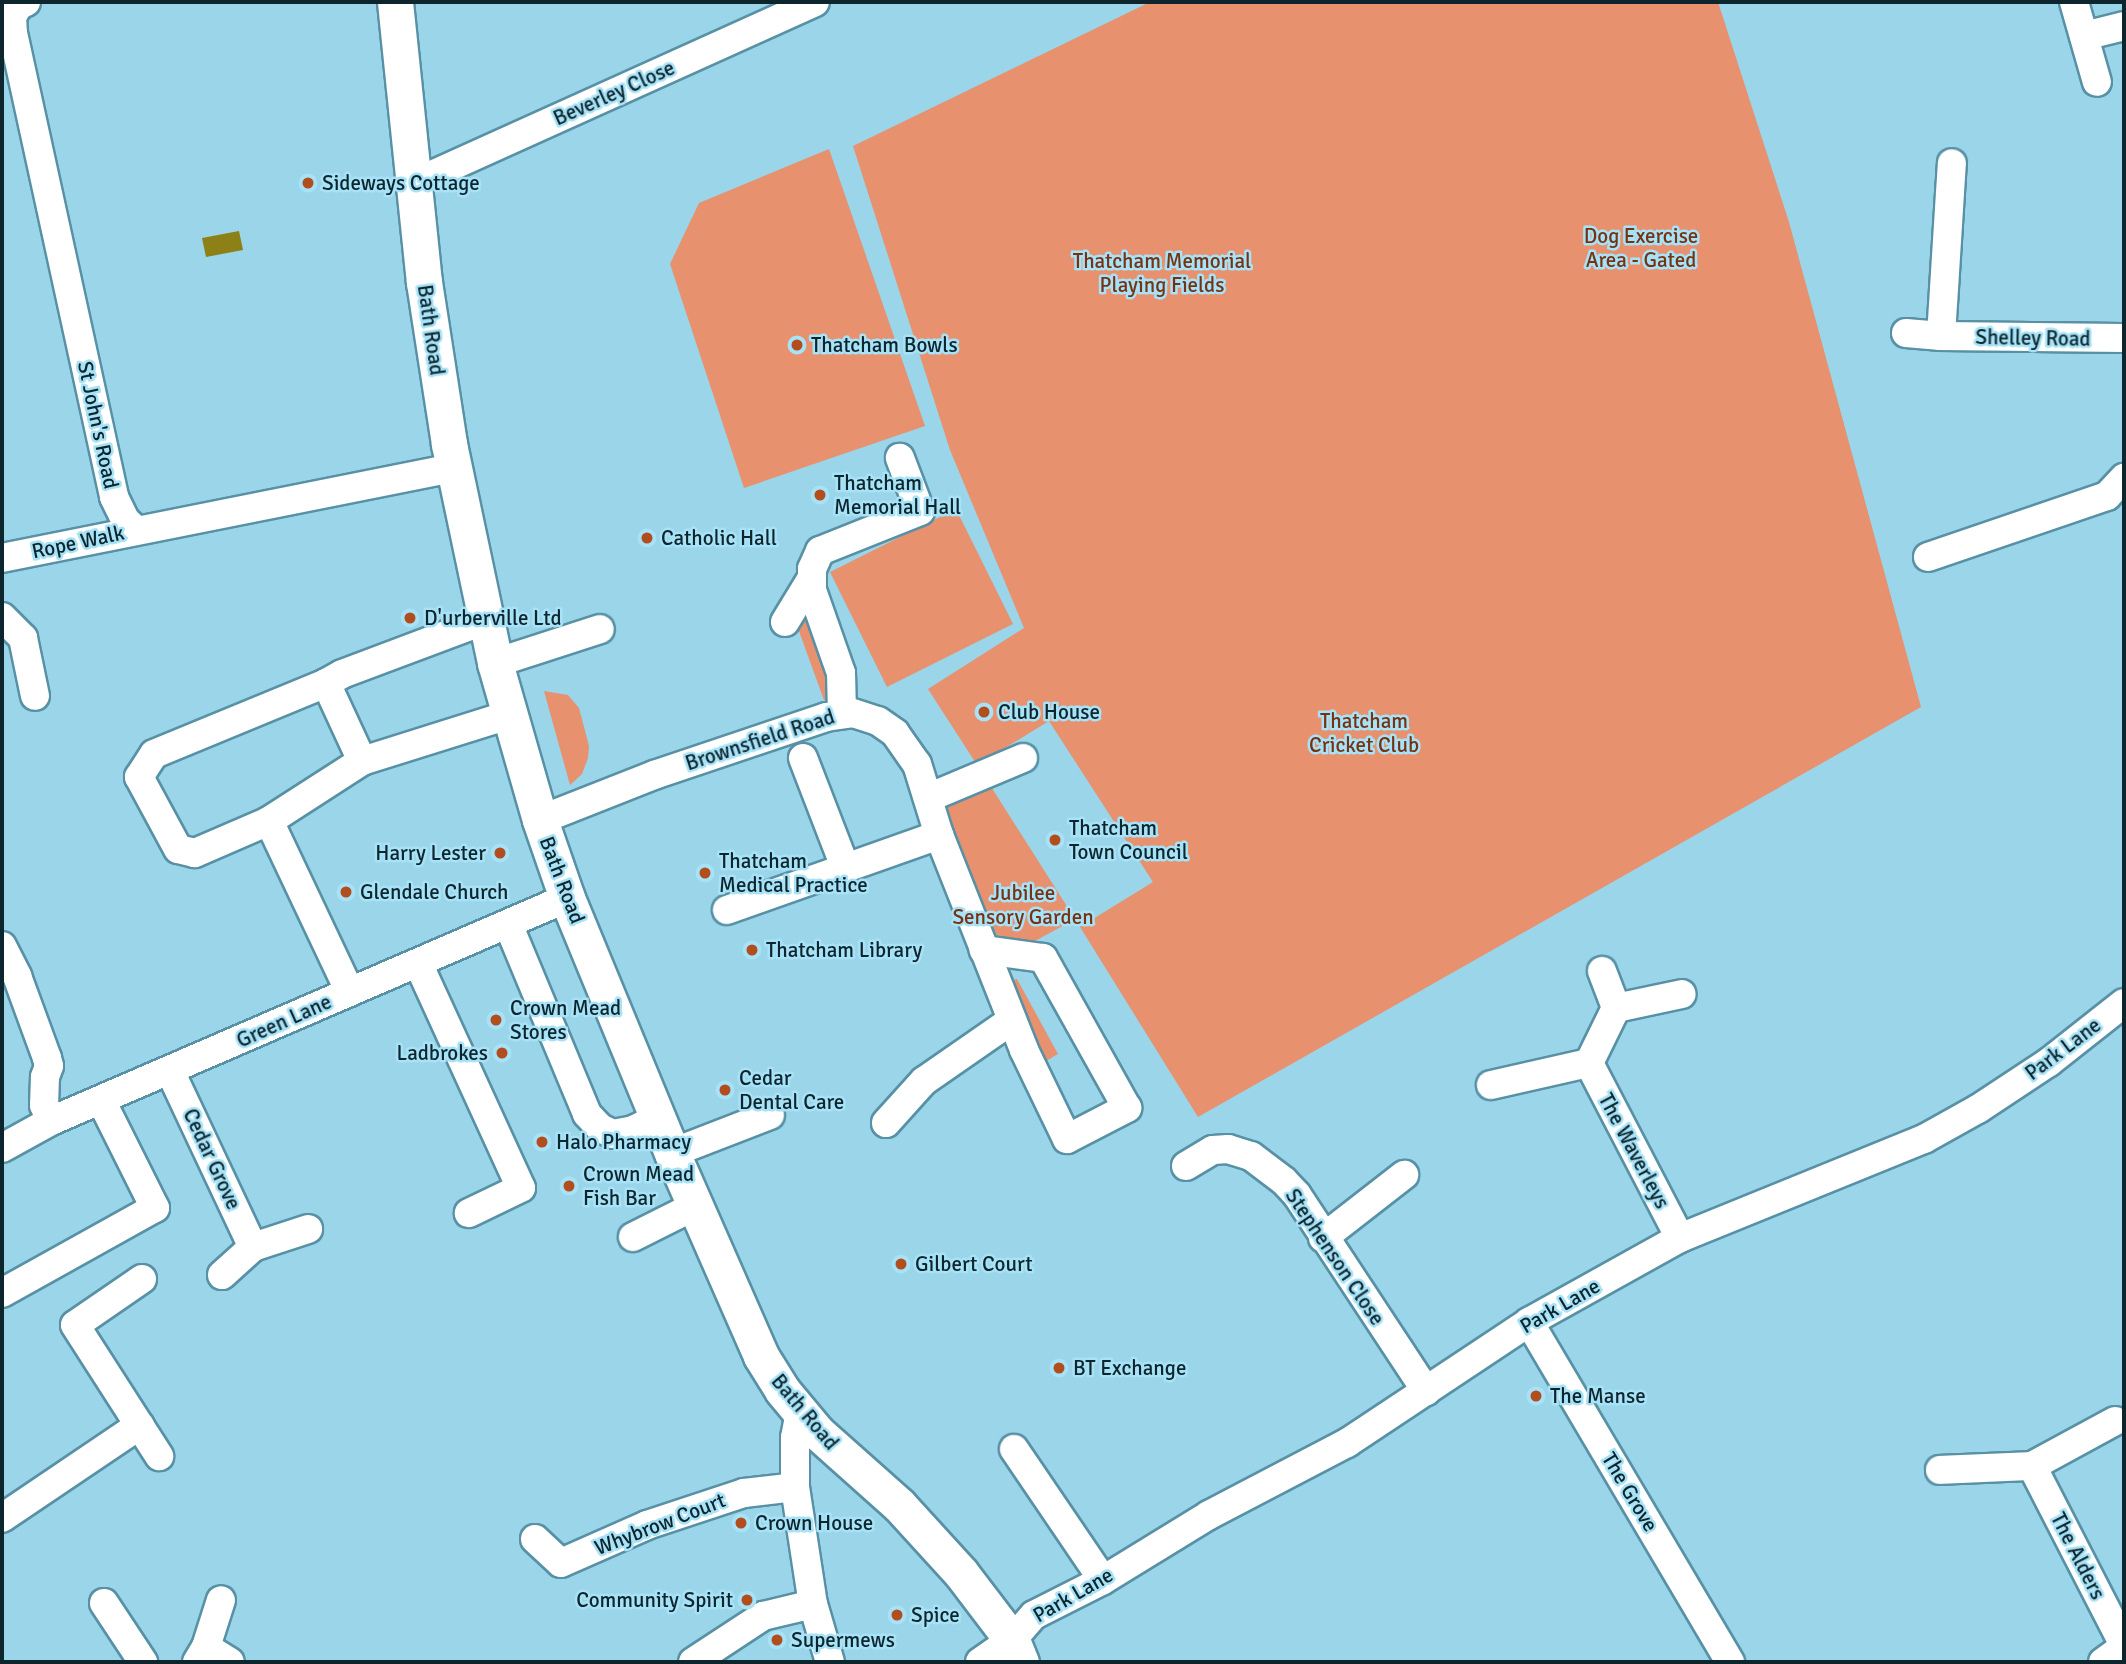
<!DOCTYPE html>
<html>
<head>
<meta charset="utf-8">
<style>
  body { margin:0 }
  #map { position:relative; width:2126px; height:1664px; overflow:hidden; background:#9ad5ea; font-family:Signika,sans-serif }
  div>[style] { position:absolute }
  .green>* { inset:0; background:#e7916e }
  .water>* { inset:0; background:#8c8017 }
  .roads { filter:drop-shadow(2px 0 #5891a5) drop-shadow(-2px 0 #5891a5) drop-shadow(0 2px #5891a5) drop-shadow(0 -2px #5891a5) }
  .minor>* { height:28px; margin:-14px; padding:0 14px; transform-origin:14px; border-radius:14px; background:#fff }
  .major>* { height:35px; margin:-17.5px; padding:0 17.5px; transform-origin:17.5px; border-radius:17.5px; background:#fff }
  .dots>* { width:19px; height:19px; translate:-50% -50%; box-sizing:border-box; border:4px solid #a7e2f7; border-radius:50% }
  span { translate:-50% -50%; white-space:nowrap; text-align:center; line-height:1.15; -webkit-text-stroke:5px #a7e2f7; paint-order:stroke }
  .street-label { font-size:21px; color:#0d252d }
  .poi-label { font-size:21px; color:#0d252d }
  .left { translate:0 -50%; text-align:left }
  .right { translate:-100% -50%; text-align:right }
  .park-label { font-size:21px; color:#773212 }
  .frame { position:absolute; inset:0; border:4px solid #0d252d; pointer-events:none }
</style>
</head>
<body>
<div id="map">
  <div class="green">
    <i style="clip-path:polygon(1150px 2px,1718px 2px,1789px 222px,1921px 707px,1198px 1117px,1080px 927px,1153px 882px,1049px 721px,977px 765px,928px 689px,1024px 628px,950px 450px,853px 146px)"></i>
    <i style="clip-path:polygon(829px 149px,925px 426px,744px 488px,670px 264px,699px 203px)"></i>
    <i style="clip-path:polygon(956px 509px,1013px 624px,887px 687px,830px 572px)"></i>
    <i style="clip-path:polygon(808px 604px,835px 675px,828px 699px,824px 700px,796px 623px)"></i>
    <i style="clip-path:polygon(544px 691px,568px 695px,579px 708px,589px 746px,588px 758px,582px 774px,570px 785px)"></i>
    <i style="clip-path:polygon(988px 782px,1075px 919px,1028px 945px,995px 934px,945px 809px)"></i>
    <i style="clip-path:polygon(1017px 979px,1058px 1054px,1041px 1064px,1010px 981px)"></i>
  </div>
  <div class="water">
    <i style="clip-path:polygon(239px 231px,243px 250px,206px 257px,202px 238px)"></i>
  </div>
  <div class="roads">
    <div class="minor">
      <i style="left:26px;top:2px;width:8px;rotate:157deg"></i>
      <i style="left:19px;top:5px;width:13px;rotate:122deg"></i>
      <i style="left:12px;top:16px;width:17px;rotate:87deg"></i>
      <i style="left:13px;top:33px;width:475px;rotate:77.7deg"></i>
      <i style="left:114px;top:497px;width:25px;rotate:64deg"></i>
      <i style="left:125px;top:520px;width:15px;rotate:42deg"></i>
      <i style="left:2074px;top:2px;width:83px;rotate:74deg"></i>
      <i style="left:2084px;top:36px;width:41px;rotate:-14deg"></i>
      <i style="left:412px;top:180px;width:21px;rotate:-14deg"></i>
      <i style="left:432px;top:175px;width:420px;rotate:-24.3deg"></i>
      <i style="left:1906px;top:333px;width:35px;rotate:5deg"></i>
      <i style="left:1941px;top:336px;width:183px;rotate:0.6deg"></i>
      <i style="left:1941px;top:336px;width:173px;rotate:-86.4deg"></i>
      <i style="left:1928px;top:557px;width:189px;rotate:-18.8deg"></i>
      <i style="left:2107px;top:496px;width:25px;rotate:-47deg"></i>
      <i style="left:2px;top:558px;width:461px;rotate:-11.3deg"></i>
      <i style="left:2px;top:617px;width:30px;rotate:45deg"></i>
      <i style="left:23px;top:638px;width:59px;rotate:78.3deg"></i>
      <i style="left:785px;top:622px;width:48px;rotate:-58.6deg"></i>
      <i style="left:495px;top:663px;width:110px;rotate:-17.9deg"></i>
      <i style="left:326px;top:683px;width:86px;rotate:65.2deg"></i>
      <i style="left:362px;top:761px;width:111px;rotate:147.2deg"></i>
      <i style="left:269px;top:821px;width:81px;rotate:156.6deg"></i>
      <i style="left:195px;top:853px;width:17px;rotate:-167deg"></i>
      <i style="left:178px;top:849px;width:82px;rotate:-118.4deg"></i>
      <i style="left:139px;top:777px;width:27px;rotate:-57deg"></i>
      <i style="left:154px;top:754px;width:186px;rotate:-22.4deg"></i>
      <i style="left:326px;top:683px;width:18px;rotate:-29deg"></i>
      <i style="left:342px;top:674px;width:154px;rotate:-20.6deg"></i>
      <i style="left:842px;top:713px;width:40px;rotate:-91.4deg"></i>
      <i style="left:841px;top:673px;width:88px;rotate:-109.3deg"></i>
      <i style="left:812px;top:590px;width:21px;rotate:-90deg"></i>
      <i style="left:812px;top:569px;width:20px;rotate:-66deg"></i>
      <i style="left:820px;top:551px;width:108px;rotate:-21.8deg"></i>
      <i style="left:920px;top:511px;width:57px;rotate:-110.7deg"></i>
      <i style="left:803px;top:758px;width:117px;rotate:68.9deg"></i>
      <i style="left:362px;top:761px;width:154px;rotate:-17.4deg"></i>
      <i style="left:928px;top:798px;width:103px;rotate:-22.8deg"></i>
      <i style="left:540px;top:820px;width:123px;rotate:-21.5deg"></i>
      <i style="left:654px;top:775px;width:182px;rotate:-18.6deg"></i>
      <i style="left:826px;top:717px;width:27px;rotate:-8deg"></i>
      <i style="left:853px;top:713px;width:26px;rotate:18deg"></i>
      <i style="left:878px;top:721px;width:21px;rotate:35deg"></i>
      <i style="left:895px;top:733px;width:38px;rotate:55deg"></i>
      <i style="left:917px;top:764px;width:74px;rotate:72.8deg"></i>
      <i style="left:939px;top:835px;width:231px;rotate:68.4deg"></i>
      <i style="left:1024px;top:1050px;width:99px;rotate:64.2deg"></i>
      <i style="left:1067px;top:1139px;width:68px;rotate:-27.3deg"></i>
      <i style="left:1127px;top:1108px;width:172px;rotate:-119.2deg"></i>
      <i style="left:1043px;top:958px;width:60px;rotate:-172.3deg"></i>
      <i style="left:269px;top:821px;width:189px;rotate:64.7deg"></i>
      <i style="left:727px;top:910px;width:225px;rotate:-19.5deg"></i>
      <i style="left:508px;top:924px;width:206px;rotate:67.4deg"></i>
      <i style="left:587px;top:1114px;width:19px;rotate:47deg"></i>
      <i style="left:600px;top:1128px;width:14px;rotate:25deg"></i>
      <i style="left:613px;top:1134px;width:20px;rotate:-11deg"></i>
      <i style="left:633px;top:1130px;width:28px;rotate:-26deg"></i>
      <i style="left:2px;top:946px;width:34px;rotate:63deg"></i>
      <i style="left:17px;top:976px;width:87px;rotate:69.9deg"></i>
      <i style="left:47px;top:1058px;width:8px;rotate:76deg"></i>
      <i style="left:49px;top:1066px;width:12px;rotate:110deg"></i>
      <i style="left:45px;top:1077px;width:28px;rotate:92deg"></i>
      <i style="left:44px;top:1105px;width:17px;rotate:66deg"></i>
      <i style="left:418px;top:963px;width:247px;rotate:65.4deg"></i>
      <i style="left:521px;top:1188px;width:58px;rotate:154.3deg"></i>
      <i style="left:1602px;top:971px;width:40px;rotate:69deg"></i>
      <i style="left:170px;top:1071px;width:195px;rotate:64.8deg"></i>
      <i style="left:1491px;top:1085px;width:100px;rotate:-12.7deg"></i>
      <i style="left:886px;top:1123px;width:57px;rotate:-47.9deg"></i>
      <i style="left:924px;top:1081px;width:107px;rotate:-34.7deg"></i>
      <i style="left:2px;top:1148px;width:56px;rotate:-28.9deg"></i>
      <i style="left:51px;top:1121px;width:562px;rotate:-23.37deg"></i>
      <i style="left:672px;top:1153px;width:105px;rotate:-21.2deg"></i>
      <i style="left:1186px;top:1166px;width:31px;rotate:-31deg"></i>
      <i style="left:1213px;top:1150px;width:15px;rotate:-4deg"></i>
      <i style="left:1228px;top:1149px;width:24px;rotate:17deg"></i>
      <i style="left:1251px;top:1156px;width:41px;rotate:37.1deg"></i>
      <i style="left:1284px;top:1181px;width:19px;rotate:47deg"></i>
      <i style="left:1297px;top:1195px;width:235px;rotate:56.6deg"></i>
      <i style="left:633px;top:1237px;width:69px;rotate:-26.6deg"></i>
      <i style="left:1323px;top:1238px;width:103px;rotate:-37.9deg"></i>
      <i style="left:1680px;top:1238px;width:197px;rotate:-117.5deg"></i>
      <i style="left:1589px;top:1063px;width:61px;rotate:-63.9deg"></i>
      <i style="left:1616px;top:1008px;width:67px;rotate:-12deg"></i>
      <i style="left:222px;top:1275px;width:42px;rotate:-42.1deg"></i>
      <i style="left:253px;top:1247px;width:58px;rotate:-18.1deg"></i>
      <i style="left:142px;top:1279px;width:81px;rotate:145.5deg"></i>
      <i style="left:75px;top:1325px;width:156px;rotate:57.3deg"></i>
      <i style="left:2px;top:1293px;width:175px;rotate:-29.1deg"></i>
      <i style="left:155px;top:1208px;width:121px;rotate:-116.6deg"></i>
      <i style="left:1529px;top:1322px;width:395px;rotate:59.4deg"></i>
      <i style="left:800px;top:1412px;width:26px;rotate:101deg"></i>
      <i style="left:795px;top:1438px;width:49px;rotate:90deg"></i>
      <i style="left:795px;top:1487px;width:118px;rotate:81.3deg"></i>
      <i style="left:813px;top:1604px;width:60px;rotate:73.7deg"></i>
      <i style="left:2115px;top:1421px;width:94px;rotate:151.5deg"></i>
      <i style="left:2032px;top:1466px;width:201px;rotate:62.8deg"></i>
      <i style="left:1014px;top:1449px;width:158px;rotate:55.8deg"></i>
      <i style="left:1940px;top:1470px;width:92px;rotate:-2.5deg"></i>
      <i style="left:2px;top:1518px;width:166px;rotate:-34deg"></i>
      <i style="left:535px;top:1539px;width:35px;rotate:43deg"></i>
      <i style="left:561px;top:1563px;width:94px;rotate:-23.8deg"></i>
      <i style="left:647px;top:1525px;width:102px;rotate:-18.3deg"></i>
      <i style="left:744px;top:1493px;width:51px;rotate:-6.7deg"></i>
      <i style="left:104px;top:1603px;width:71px;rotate:56.5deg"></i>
      <i style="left:206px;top:1647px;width:28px;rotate:32deg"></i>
      <i style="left:197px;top:1662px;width:17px;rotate:-59deg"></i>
      <i style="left:206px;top:1647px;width:49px;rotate:-72.3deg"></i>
      <i style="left:693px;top:1662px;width:84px;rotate:-33.3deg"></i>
      <i style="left:763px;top:1616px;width:51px;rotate:-13.5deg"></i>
      <i style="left:980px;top:1662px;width:39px;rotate:-35deg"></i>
      <i style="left:1012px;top:1640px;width:33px;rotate:-49deg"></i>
      <i style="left:1034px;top:1615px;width:77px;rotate:-26.9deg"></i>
      <i style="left:1103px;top:1580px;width:124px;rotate:-31.5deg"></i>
      <i style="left:1209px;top:1515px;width:156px;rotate:-27.6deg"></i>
      <i style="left:1347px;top:1443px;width:219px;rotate:-33.6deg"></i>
      <i style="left:1529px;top:1322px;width:173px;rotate:-29.1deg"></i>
      <i style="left:1680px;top:1238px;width:263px;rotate:-22.1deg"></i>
      <i style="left:1924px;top:1139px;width:62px;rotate:-29.1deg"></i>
      <i style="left:1978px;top:1109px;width:85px;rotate:-33.5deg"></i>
      <i style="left:2049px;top:1062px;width:95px;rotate:-38.2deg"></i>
      <i style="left:2103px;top:1662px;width:26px;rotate:-36deg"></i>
    </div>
    <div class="major">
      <i style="left:395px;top:2px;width:281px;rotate:84.1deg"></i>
      <i style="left:424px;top:282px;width:164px;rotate:81.2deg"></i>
      <i style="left:449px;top:444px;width:224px;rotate:78.1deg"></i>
      <i style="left:495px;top:663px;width:163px;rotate:74deg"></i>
      <i style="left:540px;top:820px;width:83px;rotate:70.9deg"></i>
      <i style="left:567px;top:898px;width:276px;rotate:67.6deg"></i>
      <i style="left:672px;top:1153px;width:222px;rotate:66.3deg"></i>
      <i style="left:761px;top:1356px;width:40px;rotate:58deg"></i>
      <i style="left:782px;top:1390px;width:55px;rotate:50.2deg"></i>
      <i style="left:817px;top:1432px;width:110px;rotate:41.7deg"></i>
      <i style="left:899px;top:1505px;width:92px;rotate:47.6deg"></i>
      <i style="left:961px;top:1573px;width:84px;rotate:52.7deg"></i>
      <i style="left:1012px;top:1640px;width:24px;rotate:68deg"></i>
    </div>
  </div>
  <div class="dots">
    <i style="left:308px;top:183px;background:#b24d1e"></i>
    <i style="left:797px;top:345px;background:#b24d1e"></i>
    <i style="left:820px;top:495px;background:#b24d1e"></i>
    <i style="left:647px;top:538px;background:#b24d1e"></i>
    <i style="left:410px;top:618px;background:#b24d1e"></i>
    <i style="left:984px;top:712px;background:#b24d1e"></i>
    <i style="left:1055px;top:840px;background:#b24d1e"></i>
    <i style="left:500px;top:853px;background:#b24d1e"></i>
    <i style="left:705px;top:873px;background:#b24d1e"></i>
    <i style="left:346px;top:892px;background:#b24d1e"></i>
    <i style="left:752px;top:950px;background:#b24d1e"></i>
    <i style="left:496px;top:1020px;background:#b24d1e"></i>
    <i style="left:502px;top:1053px;background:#b24d1e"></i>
    <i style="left:725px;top:1090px;background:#b24d1e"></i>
    <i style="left:542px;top:1142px;background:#b24d1e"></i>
    <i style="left:569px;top:1186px;background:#b24d1e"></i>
    <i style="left:901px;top:1264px;background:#b24d1e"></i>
    <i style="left:1059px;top:1368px;background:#b24d1e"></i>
    <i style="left:1536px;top:1396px;background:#b24d1e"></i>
    <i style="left:741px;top:1523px;background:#b24d1e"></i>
    <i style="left:747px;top:1600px;background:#b24d1e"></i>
    <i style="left:897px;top:1615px;background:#b24d1e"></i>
    <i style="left:777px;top:1640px;background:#b24d1e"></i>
  </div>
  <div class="street-label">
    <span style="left:614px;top:93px;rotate:-24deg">Beverley Close</span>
    <span style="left:431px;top:330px;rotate:82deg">Bath Road</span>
    <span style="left:2033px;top:338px;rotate:1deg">Shelley Road</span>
    <span style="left:98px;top:425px;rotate:78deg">St John's Road</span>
    <span style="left:78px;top:542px;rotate:-12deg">Rope Walk</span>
    <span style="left:760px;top:740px;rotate:-18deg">Brownsfield Road</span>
    <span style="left:562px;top:880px;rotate:69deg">Bath Road</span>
    <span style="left:284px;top:1021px;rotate:-24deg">Green Lane</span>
    <span style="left:2063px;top:1049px;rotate:-37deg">Park Lane</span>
    <span style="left:1634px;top:1151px;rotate:62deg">The Waverleys</span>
    <span style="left:212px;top:1159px;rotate:65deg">Cedar Grove</span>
    <span style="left:1335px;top:1257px;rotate:56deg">Stephenson Close</span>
    <span style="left:1560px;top:1306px;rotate:-30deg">Park Lane</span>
    <span style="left:805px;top:1412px;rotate:50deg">Bath Road</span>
    <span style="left:1630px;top:1492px;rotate:59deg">The Grove</span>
    <span style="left:660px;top:1524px;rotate:-21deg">Whybrow Court</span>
    <span style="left:2078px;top:1556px;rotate:63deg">The Alders</span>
    <span style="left:1073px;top:1595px;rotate:-30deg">Park Lane</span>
  </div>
  <div class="poi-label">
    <span class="left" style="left:322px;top:183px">Sideways Cottage</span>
    <span class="left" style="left:811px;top:345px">Thatcham Bowls</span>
    <span class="left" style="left:834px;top:495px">Thatcham<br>Memorial Hall</span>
    <span class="left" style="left:661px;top:538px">Catholic Hall</span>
    <span class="left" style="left:424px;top:618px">D'urberville Ltd</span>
    <span class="left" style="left:998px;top:712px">Club House</span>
    <span class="left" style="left:1069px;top:840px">Thatcham<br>Town Council</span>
    <span class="right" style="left:486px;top:853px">Harry Lester</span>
    <span class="left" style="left:719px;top:873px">Thatcham<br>Medical Practice</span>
    <span class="left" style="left:360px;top:892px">Glendale Church</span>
    <span class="left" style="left:766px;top:950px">Thatcham Library</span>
    <span class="left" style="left:510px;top:1020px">Crown Mead<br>Stores</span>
    <span class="right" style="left:488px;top:1053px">Ladbrokes</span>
    <span class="left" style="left:739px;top:1090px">Cedar<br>Dental Care</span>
    <span class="left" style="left:556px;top:1142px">Halo Pharmacy</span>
    <span class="left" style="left:583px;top:1186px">Crown Mead<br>Fish Bar</span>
    <span class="left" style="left:915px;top:1264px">Gilbert Court</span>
    <span class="left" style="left:1073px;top:1368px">BT Exchange</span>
    <span class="left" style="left:1550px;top:1396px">The Manse</span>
    <span class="left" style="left:755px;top:1523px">Crown House</span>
    <span class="right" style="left:733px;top:1600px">Community Spirit</span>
    <span class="left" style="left:911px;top:1615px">Spice</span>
    <span class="left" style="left:791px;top:1640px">Supermews</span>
  </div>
  <div class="park-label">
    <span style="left:1641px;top:248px">Dog Exercise<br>Area - Gated</span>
    <span style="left:1162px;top:273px">Thatcham Memorial<br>Playing Fields</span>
    <span style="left:1364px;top:733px">Thatcham<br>Cricket Club</span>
    <span style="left:1023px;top:905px">Jubilee<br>Sensory Garden</span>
  </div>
  <div class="frame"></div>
</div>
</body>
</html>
